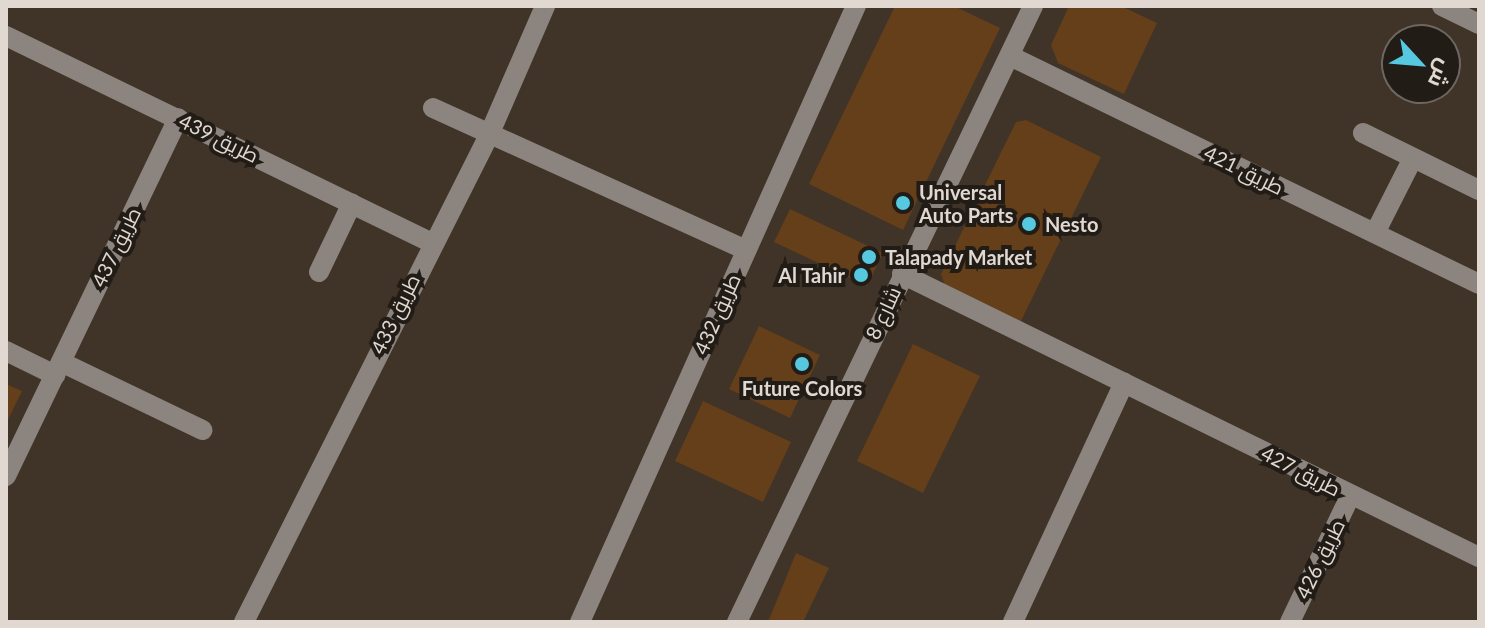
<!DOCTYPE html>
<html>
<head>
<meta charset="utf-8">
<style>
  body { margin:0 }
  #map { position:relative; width:1485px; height:628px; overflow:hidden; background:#403327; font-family:Lato,Cairo,sans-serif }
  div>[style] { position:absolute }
  .building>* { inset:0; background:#643f1a }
  .minor>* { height:20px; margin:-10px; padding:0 10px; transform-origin:10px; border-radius:10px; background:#8c857f }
  .dots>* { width:22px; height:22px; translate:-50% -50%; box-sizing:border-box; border:4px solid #221c17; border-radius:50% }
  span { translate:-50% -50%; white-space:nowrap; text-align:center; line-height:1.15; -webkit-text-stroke:8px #221c17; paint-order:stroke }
  .street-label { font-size:20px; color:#e0d8d1 }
  .poi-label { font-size:20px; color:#e0d8d1; font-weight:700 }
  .left { translate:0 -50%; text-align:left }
  .right { translate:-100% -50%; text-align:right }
  .frame { position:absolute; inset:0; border:8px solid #e0d8d1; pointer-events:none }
  .north { position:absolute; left:1381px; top:24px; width:80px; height:80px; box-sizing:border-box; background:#221c17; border:2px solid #6e6761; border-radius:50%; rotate:116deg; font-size:22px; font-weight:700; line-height:32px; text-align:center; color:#e0d8d1 }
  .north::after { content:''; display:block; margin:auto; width:28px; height:36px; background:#56c9e1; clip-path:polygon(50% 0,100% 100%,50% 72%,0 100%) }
</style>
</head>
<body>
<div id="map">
  <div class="building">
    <i style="clip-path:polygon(895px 6px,954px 6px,1000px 28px,903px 230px,809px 184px)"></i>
    <i style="clip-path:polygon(1069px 6px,1121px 6px,1157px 23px,1124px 94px,1058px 63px,1051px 45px)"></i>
    <i style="clip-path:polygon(1026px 120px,1101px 157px,1020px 323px,945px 286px,941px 274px,1016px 122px)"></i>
    <i style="clip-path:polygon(790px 209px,883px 253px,867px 286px,774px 242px)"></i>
    <i style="clip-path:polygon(759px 326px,820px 355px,790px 418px,729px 389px)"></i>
    <i style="clip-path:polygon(913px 344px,980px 376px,923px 493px,857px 461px)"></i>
    <i style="clip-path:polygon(6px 384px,22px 391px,6px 424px)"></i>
    <i style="clip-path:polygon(703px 401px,791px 442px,763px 502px,675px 461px)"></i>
    <i style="clip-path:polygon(796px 553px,829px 568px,803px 622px,768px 622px)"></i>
  </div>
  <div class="minor">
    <i style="left:1442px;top:6px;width:41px;rotate:25.9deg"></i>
    <i style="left:6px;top:36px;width:472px;rotate:25.9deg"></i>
    <i style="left:1010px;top:56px;width:521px;rotate:25.93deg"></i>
    <i style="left:433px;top:108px;width:344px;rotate:24.4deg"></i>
    <i style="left:1363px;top:133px;width:129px;rotate:26.2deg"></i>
    <i style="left:1375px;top:233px;width:84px;rotate:-63.1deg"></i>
    <i style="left:319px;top:272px;width:76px;rotate:-64.4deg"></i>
    <i style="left:902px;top:274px;width:643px;rotate:26.13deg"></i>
    <i style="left:6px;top:351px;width:55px;rotate:26.1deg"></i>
    <i style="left:61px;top:362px;width:157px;rotate:25.7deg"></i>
    <i style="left:6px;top:476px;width:397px;rotate:-64.3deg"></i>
    <i style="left:244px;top:622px;width:545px;rotate:-63.29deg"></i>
    <i style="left:489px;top:135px;width:141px;rotate:-66.5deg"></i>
    <i style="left:580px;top:622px;width:675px;rotate:-65.87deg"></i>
    <i style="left:737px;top:622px;width:683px;rotate:-64.33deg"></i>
    <i style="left:1013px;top:622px;width:264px;rotate:-65.1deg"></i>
    <i style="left:1290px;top:622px;width:140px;rotate:-64.5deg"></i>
  </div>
  <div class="dots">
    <i style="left:903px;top:203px;background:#56c9e1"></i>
    <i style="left:1029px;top:224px;background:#56c9e1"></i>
    <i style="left:869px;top:257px;background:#56c9e1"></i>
    <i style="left:861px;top:275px;background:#56c9e1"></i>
    <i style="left:802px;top:364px;background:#56c9e1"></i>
  </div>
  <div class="street-label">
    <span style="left:219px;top:138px;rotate:26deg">طريق 439</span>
    <span style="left:1244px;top:170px;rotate:26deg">طريق 421</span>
    <span style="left:116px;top:247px;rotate:-64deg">طريق 437</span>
    <span style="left:883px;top:313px;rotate:-65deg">شارع 8</span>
    <span style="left:395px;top:314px;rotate:-64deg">طريق 433</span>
    <span style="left:717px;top:314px;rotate:-66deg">طريق 432</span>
    <span style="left:1301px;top:471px;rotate:27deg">طريق 427</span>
    <span style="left:1320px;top:559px;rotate:-64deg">طريق 426</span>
  </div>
  <div class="poi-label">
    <span class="left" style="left:919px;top:204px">Universal<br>Auto Parts</span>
    <span class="left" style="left:1045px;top:224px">Nesto</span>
    <span class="left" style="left:885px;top:257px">Talapady Market</span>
    <span class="right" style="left:845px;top:275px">Al Tahir</span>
    <span style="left:802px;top:388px">Future Colors</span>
  </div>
  <div class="frame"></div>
  <div class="north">ش</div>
</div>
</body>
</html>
